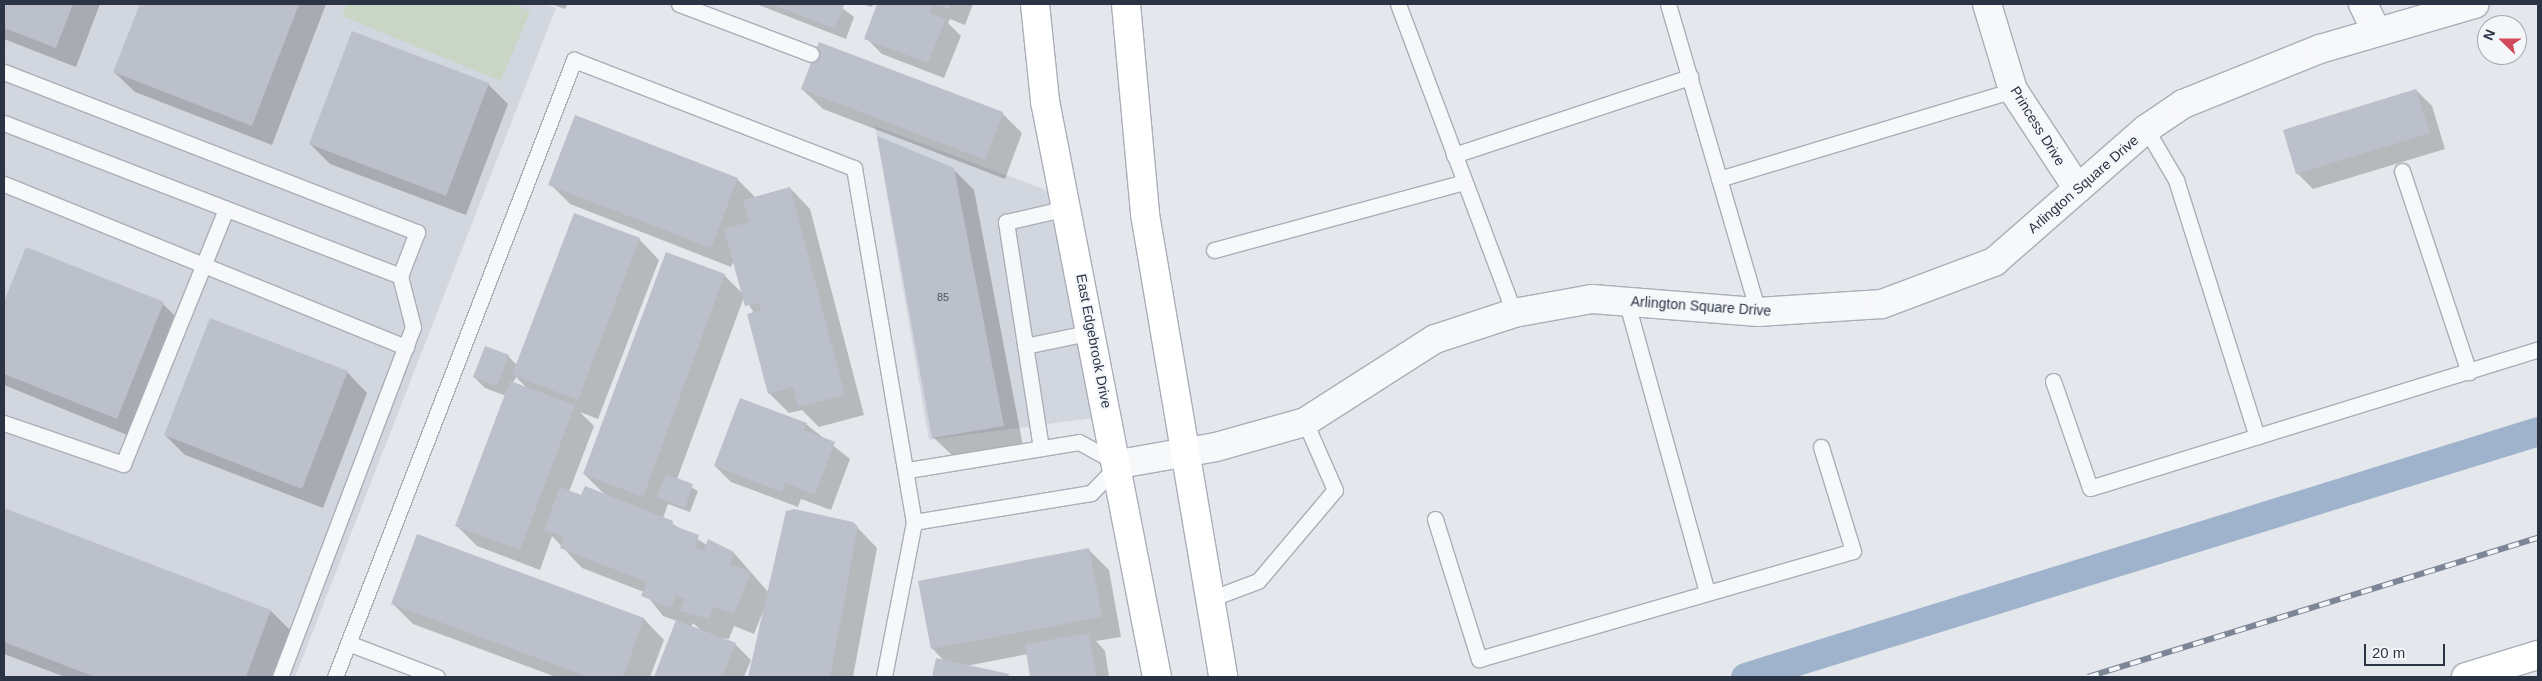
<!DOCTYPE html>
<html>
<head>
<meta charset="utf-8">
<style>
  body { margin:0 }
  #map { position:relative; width:2542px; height:681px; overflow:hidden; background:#e4e7ec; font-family:Arial,sans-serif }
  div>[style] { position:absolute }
  .built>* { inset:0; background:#d2d6de }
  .green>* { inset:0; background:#c9d6c5 }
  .shadow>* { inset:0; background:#0003 }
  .canal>* { height:29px; margin:-14.5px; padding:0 14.5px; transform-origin:14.5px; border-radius:14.5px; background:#9fb4cc }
  .building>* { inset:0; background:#bbc0ca }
  .roads { filter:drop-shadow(1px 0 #a9aeb7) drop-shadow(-1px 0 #a9aeb7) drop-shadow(0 1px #a9aeb7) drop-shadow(0 -1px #a9aeb7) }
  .service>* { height:15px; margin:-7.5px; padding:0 7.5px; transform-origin:7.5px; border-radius:7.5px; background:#f7f8fa }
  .minor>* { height:28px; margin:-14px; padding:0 14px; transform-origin:14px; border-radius:14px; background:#f7f8fa }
  .secondary>* { height:28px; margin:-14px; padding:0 14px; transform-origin:14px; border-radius:14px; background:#fff }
  .primary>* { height:28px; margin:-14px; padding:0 14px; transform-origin:14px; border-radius:14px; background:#fff }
  .rail>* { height:5.5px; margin-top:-2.75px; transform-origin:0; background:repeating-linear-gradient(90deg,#f4f6f9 0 11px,#7d8696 0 22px); box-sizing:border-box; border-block:1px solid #7d8696 }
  span { translate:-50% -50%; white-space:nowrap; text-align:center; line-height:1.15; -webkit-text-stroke:4px #f4f6f9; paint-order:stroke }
  .number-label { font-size:11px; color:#4f5766 }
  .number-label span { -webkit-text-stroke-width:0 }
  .street-label { font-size:14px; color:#2b3445 }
  .frame { position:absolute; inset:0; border:5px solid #2b3445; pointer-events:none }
  .north { position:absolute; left:2477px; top:15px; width:50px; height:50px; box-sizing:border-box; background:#f4f6f9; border:1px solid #a4a8b1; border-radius:50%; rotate:292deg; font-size:14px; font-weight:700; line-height:20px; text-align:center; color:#2b3445 }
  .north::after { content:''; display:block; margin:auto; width:18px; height:22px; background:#d1495b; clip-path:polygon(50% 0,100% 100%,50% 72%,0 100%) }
  .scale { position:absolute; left:2364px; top:644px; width:81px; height:22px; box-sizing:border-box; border:2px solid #2b3445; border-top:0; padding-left:6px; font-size:15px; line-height:18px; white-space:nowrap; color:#2b3445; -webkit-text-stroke:4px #f4f6f9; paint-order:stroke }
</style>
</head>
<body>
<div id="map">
  <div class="built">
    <i style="clip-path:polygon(4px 4px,546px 4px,556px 8px,295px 677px,4px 677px)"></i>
    <i style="clip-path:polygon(875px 126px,1054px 193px,1093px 418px,929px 440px)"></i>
  </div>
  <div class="green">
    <i style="clip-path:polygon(347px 4px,512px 4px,530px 11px,501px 81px,342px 16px)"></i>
  </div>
  <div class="shadow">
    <i style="clip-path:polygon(4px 4px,100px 4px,76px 67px,4px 39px)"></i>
    <i style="clip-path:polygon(141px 4px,326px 4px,272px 145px,135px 92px,114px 72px)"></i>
    <i style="clip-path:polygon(551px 4px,568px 4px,565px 9px)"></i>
    <i style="clip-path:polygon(756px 4px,837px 4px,854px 17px,846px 39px)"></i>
    <i style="clip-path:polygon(862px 4px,873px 4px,872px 7px)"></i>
    <i style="clip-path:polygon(879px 4px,973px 4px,965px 25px,950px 19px,948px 23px,961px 36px,944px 78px,882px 54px,866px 38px)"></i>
    <i style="clip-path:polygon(488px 84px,508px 104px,466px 215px,330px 164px,310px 144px)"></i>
    <i style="clip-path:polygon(802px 89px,1002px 113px,1022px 133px,1005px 179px,823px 109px)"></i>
    <i style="clip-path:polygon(2416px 90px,2432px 106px,2445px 149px,2313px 189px,2297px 173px)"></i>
    <i style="clip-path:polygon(evenodd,576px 117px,738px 180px,756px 198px,790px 188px,810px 209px,864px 415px,819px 427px,802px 410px,789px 413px,769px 393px,754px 313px,744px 297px,677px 479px,698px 491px,690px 512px,668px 504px,663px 518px,707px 545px,709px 541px,734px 553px,769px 593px,853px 523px,877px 548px,853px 677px,750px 677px,764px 609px,754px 634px,734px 626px,729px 639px,719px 638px,735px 644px,751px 660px,744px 677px,655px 677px,677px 621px,663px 616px,644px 592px,582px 568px,552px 536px,540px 570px,477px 546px,457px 526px,506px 396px,485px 388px,474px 377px,508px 356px,517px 365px,639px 239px,659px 260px,598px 419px,580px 412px,594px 426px,569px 492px,582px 496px,605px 495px,584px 474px,724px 275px,743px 294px,734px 260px,731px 267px,570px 204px,550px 184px,576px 117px,516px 377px,528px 389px,513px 383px,516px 377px,576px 117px,693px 623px,702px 631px,691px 627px,693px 623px)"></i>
    <i style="clip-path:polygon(953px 169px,974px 190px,1023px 446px,954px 457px,933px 437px)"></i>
    <i style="clip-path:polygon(27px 248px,163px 304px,183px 324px,137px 439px,4px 385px,4px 306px)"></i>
    <i style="clip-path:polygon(347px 372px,367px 393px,323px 508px,185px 455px,165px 435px)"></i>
    <i style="clip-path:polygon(806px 424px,850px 459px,831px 510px,801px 499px,798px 507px,731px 482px,715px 466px)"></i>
    <i style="clip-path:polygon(4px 509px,271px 611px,291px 631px,273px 677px,65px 677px,4px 654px)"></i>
    <i style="clip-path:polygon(418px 536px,644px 619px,664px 640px,650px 677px,556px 677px,413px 624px,393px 604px)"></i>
    <i style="clip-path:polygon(1089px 550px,1109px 570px,1121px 637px,1096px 641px,1105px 651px,1109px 677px,1031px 677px,1028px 654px,966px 666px,1010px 677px,934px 677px,937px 660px,945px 662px,932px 648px)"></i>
  </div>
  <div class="canal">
    <i style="left:1745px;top:677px;width:830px;rotate:-17.23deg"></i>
  </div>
  <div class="building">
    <i style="clip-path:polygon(4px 4px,73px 4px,56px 48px,4px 28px)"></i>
    <i style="clip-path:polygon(140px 4px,299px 4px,252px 126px,113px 72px)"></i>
    <i style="clip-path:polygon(771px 4px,841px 4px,844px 5px,835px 29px)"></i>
    <i style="clip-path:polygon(877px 4px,933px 4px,930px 13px,946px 19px,928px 63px,864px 39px)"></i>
    <i style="clip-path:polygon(935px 4px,951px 4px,949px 9px)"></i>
    <i style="clip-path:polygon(352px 31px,489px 83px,446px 196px,309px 144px)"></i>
    <i style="clip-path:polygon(819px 42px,1003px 112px,985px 160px,801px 89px)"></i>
    <i style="clip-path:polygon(2416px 89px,2430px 133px,2296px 174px,2283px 130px)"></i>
    <i style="clip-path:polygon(575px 115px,738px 178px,711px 248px,548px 185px)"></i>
    <i style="clip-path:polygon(877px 136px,954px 168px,1004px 426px,932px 438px)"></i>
    <i style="clip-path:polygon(790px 187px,845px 395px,798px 407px,793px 387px,768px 394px,747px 314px,761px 310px,759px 303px,745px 306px,724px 229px,749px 222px,743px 200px)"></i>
    <i style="clip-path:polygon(574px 213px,640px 238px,578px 400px,512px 375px)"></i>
    <i style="clip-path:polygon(26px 247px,164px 302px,117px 419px,4px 374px,4px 302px)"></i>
    <i style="clip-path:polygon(666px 252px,725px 274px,643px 497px,583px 474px)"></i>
    <i style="clip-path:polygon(210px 318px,348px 371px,302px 489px,164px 435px)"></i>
    <i style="clip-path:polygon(485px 346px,509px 355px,497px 386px,473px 377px)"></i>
    <i style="clip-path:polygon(510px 381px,575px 405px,520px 550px,455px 526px)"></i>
    <i style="clip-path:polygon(740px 398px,807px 423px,804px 430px,835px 442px,815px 495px,785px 483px,782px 492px,714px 466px)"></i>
    <i style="clip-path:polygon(666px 474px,693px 484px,685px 508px,657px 497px)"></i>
    <i style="clip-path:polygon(585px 486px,673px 521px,672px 525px,699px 535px,695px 547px,704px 551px,708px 539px,734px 552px,730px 564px,751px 572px,734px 614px,713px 607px,709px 619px,680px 611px,685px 599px,676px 596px,671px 608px,641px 596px,647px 582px,560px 548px,564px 537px,544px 530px,560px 487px,581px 495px)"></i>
    <i style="clip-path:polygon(4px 508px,271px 610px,246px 677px,95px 677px,4px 642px)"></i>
    <i style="clip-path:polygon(794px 509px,853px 522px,858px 527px,830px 677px,748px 677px,786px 511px)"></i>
    <i style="clip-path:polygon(417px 534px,644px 618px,623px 677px,588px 677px,391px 604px)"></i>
    <i style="clip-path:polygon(1089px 548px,1102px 617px,931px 649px,918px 581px)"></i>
    <i style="clip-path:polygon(676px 620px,736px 643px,722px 677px,654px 677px)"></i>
    <i style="clip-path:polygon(1089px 633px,1097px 677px,1030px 677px,1025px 644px)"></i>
    <i style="clip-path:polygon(936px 658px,1009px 674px,1008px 677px,932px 677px)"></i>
  </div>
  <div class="roads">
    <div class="service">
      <i style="left:679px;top:4px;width:141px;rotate:20.7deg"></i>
      <i style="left:1398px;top:4px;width:330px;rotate:69.4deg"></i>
      <i style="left:1668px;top:4px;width:321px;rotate:73.7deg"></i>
      <i style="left:4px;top:72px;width:443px;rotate:21.2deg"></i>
      <i style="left:417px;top:232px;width:47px;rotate:111.1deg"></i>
      <i style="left:4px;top:123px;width:425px;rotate:21.1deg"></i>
      <i style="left:400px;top:276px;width:53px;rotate:75.7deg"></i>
      <i style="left:413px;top:327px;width:374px;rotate:110.8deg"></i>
      <i style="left:2146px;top:129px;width:59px;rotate:59.5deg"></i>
      <i style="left:2176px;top:180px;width:269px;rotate:72.5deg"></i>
      <i style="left:1454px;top:155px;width:249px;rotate:-18.3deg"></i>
      <i style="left:2402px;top:171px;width:212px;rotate:71.6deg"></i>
      <i style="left:1719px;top:179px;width:307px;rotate:-16.8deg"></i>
      <i style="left:4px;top:184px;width:434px;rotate:22.1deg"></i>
      <i style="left:1214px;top:250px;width:259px;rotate:-15.2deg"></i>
      <i style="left:1626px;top:300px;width:303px;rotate:74.5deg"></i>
      <i style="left:1025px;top:346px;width:68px;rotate:-11.8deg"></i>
      <i style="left:2053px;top:381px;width:113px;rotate:70.9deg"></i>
      <i style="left:2090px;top:488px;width:469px;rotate:-17.2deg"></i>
      <i style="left:4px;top:423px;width:126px;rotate:19deg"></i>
      <i style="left:123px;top:464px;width:275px;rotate:-68deg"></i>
      <i style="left:1041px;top:448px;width:229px;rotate:-98.8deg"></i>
      <i style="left:1006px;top:222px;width:63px;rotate:-12.9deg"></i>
      <i style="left:908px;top:470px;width:173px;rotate:-9.3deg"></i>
      <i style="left:1079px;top:442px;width:46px;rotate:28.8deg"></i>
      <i style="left:1119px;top:464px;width:40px;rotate:134deg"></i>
      <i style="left:1091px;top:493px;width:179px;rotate:170.7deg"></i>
      <i style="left:1435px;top:519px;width:147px;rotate:72.6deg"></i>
      <i style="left:1479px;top:659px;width:389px;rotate:-16.1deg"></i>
      <i style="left:1853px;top:551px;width:109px;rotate:-107.1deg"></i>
      <i style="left:1210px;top:599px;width:51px;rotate:-20.6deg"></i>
      <i style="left:1258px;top:581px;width:119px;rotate:-49.8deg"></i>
      <i style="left:1335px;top:490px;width:74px;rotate:-113.8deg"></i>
      <i style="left:348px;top:643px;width:95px;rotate:20.9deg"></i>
      <i style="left:335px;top:677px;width:662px;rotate:-68.83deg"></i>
      <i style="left:574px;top:60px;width:300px;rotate:21.1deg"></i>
      <i style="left:854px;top:168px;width:359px;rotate:80.4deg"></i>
      <i style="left:914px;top:522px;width:158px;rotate:101deg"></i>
    </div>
    <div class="minor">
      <i style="left:1987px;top:4px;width:90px;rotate:73.2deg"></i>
      <i style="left:2013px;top:90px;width:118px;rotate:56.7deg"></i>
      <i style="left:2363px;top:4px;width:30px;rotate:64deg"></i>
      <i style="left:1119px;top:464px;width:98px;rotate:-9.9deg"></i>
      <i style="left:1216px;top:447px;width:92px;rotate:-15.7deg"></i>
      <i style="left:1305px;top:422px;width:154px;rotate:-32.6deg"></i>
      <i style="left:1435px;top:339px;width:83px;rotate:-18.2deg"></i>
      <i style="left:1514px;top:313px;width:79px;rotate:-10.2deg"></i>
      <i style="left:1592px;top:299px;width:167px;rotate:4.5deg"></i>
      <i style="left:1758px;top:312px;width:124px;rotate:-3.7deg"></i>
      <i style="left:1882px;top:304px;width:120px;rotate:-20.6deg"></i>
      <i style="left:1994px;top:262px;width:202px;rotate:-41.2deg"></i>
      <i style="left:2146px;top:129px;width:45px;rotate:-34deg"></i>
      <i style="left:2183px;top:104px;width:148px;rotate:-21.9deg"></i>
      <i style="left:2320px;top:49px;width:161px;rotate:-16.2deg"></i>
    </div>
    <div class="secondary">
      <i style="left:1035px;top:4px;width:98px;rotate:84.1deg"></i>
      <i style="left:1045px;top:101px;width:587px;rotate:79deg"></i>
      <i style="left:1126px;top:4px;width:211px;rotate:84.8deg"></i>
      <i style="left:1145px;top:214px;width:470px;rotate:80.4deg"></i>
    </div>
    <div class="primary">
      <i style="left:2466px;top:677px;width:75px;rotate:-17deg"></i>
    </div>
  </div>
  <div class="rail">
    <i style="left:2088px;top:677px;width:471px;rotate:-17.2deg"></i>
  </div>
  <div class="number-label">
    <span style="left:943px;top:297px">85</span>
  </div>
  <div class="street-label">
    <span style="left:2038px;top:126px;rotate:58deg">Princess Drive</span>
    <span style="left:2083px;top:184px;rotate:-41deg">Arlington Square Drive</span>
    <span style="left:1701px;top:306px;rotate:4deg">Arlington Square Drive</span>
    <span style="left:1094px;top:341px;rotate:79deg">East Edgebrook Drive</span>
  </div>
  <div class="frame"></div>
  <div class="north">N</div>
  <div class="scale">20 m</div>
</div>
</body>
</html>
